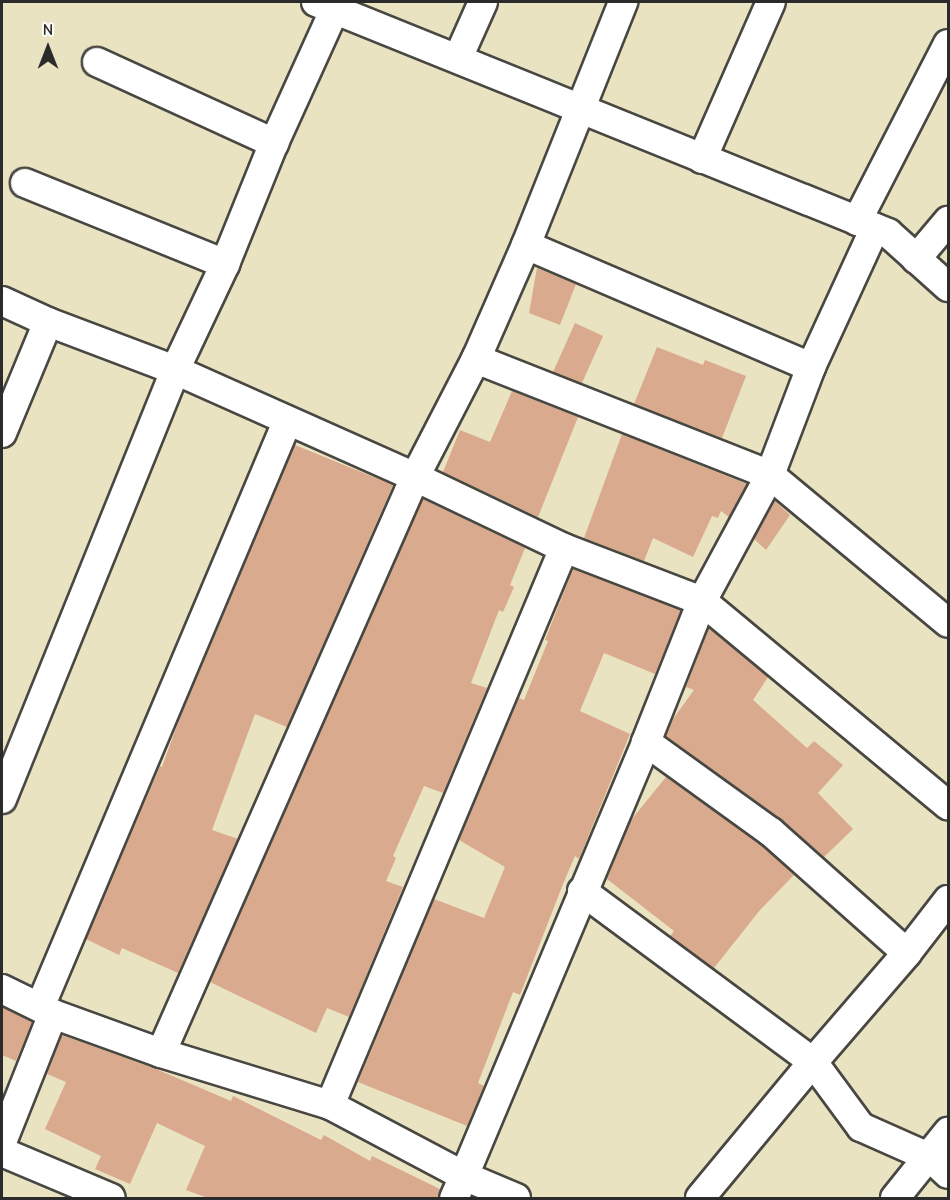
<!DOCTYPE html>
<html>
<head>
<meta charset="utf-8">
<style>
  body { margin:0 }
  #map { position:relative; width:950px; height:1200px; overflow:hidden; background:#e9e3c2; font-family:"Comic Neue",sans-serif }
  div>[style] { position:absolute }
  .building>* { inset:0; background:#d9aa8e }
  .roads { filter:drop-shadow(2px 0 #484742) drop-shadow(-2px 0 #484742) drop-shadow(0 2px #484742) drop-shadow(0 -2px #484742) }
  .minor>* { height:28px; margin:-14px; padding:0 14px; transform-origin:14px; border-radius:14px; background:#fff }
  span { translate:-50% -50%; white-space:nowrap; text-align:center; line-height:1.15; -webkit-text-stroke:4.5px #fdfcf7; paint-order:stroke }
  .frame { position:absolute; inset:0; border:3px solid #2b2b2b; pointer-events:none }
  .north { position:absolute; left:18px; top:18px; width:60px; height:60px; -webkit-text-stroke:4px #fdfcf7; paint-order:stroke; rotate:0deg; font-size:16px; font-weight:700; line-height:24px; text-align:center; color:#2b2b2b }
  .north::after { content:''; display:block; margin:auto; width:21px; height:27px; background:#2b2b2b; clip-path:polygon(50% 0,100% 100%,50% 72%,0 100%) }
</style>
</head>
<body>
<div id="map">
  <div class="building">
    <i style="clip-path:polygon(537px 268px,576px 284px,560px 325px,529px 313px)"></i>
    <i style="clip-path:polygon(575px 323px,603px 336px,582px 383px,553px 372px)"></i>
    <i style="clip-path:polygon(657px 347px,703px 365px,705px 360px,746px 376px,722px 438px,634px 404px)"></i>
    <i style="clip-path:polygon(512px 391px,578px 417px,538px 517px,443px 472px,460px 430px,490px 442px)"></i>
    <i style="clip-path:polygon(622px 434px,747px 484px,729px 517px,721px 511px,718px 518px,712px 516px,693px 557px,653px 538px,644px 561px,584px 538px)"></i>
    <i style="clip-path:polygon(295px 445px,393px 485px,287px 727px,255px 714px,212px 830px,238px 839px,178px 973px,122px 948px,119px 955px,86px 939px,160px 766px,162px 767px,179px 720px)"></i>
    <i style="clip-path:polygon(423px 499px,525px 548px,510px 585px,514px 587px,503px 612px,499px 610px,471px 683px,487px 688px,443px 793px,424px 786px,393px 856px,396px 858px,386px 881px,403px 887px,349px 1017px,327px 1008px,316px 1033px,210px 982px)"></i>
    <i style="clip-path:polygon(775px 501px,790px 515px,766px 550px,754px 539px)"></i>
    <i style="clip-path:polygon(573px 569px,681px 610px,655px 674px,604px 653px,580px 711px,630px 734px,579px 859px,575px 856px,563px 884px,520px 995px,513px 992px,478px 1083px,484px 1086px,467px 1126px,358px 1082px,434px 899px,484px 918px,505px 867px,459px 840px,519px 698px,524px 700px,548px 641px,545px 640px)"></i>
    <i style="clip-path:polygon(709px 628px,768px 677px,753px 700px,807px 748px,814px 741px,843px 765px,818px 793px,853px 829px,824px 857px,781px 819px,666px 736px,673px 719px,694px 690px,686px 687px)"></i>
    <i style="clip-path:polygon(666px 777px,761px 845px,794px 875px,760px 910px,714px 968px,670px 936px,674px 931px,607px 879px,631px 820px)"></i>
    <i style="clip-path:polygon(2px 1007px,32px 1022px,16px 1061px,2px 1055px)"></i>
    <i style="clip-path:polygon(62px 1035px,156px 1069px,231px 1101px,233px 1096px,321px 1140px,324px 1135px,370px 1161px,372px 1156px,440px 1189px,438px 1198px,208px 1198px,186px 1190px,205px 1146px,157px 1123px,130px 1184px,95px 1169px,101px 1156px,45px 1129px,66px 1082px,47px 1074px)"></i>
  </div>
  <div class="roads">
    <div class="minor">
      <i style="left:316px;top:2px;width:617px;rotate:21.99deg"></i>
      <i style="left:888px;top:233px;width:81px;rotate:42deg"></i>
      <i style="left:458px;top:58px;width:61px;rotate:-65.9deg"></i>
      <i style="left:97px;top:62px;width:195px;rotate:24.6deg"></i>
      <i style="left:702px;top:159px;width:171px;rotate:-66.3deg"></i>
      <i style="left:25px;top:183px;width:216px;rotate:22deg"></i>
      <i style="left:857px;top:221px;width:199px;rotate:-62.8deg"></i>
      <i style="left:526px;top:245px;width:310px;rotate:23.2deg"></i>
      <i style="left:811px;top:367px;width:153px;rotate:-65.3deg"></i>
      <i style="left:916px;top:259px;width:50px;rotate:-49.9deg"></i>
      <i style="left:2px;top:301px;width:51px;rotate:24.5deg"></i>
      <i style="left:48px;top:322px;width:136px;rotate:20.7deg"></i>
      <i style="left:175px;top:370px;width:263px;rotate:24deg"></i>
      <i style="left:415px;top:477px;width:165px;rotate:25.5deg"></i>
      <i style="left:564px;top:548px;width:148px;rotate:21deg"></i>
      <i style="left:702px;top:601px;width:320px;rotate:39.7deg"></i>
      <i style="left:476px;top:359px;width:316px;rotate:21.5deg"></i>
      <i style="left:770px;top:475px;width:231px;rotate:39.7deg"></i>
      <i style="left:2px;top:433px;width:120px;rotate:-67.5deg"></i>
      <i style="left:646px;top:742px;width:154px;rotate:35.8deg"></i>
      <i style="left:771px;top:832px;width:182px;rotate:41.7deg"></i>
      <i style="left:2px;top:799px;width:463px;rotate:-68deg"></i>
      <i style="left:175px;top:370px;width:117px;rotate:-64.7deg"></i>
      <i style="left:225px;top:264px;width:131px;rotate:-68deg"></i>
      <i style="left:274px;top:143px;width:155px;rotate:-65.6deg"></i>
      <i style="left:582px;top:891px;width:287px;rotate:36.5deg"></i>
      <i style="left:813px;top:1062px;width:144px;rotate:-49.2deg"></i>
      <i style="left:907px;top:953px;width:67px;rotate:-52.3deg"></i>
      <i style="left:2px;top:989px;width:57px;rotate:26.1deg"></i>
      <i style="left:53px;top:1014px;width:115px;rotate:19.9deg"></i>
      <i style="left:161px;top:1053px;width:177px;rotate:17.1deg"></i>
      <i style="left:330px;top:1105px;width:152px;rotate:27.9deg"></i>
      <i style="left:464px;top:1176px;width:24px;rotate:114deg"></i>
      <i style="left:40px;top:1007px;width:635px;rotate:-67.11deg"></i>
      <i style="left:161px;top:1053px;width:630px;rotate:-66.2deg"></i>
      <i style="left:415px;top:477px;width:133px;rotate:-62.7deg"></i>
      <i style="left:476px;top:359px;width:124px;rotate:-66.3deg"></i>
      <i style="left:526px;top:245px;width:262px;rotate:-68.2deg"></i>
      <i style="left:330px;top:1105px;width:604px;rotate:-67.21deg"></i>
      <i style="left:2px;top:1142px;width:138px;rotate:-68.3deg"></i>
      <i style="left:2px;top:1152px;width:118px;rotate:22.9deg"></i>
      <i style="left:516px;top:1198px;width:56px;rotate:-157.1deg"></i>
      <i style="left:464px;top:1176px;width:471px;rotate:-67.2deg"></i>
      <i style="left:646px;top:742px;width:152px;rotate:-68.3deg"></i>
      <i style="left:702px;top:601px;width:143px;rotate:-61.6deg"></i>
      <i style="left:770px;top:475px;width:116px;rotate:-69.2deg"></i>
      <i style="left:700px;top:1198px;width:177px;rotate:-50.3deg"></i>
      <i style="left:813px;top:1062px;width:81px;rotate:53.6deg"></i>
      <i style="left:861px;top:1127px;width:77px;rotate:23.9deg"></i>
      <i style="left:931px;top:1158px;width:23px;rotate:43deg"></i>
      <i style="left:895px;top:1198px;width:85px;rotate:-51.2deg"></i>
    </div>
  </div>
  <div class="frame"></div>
  <div class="north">N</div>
</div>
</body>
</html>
